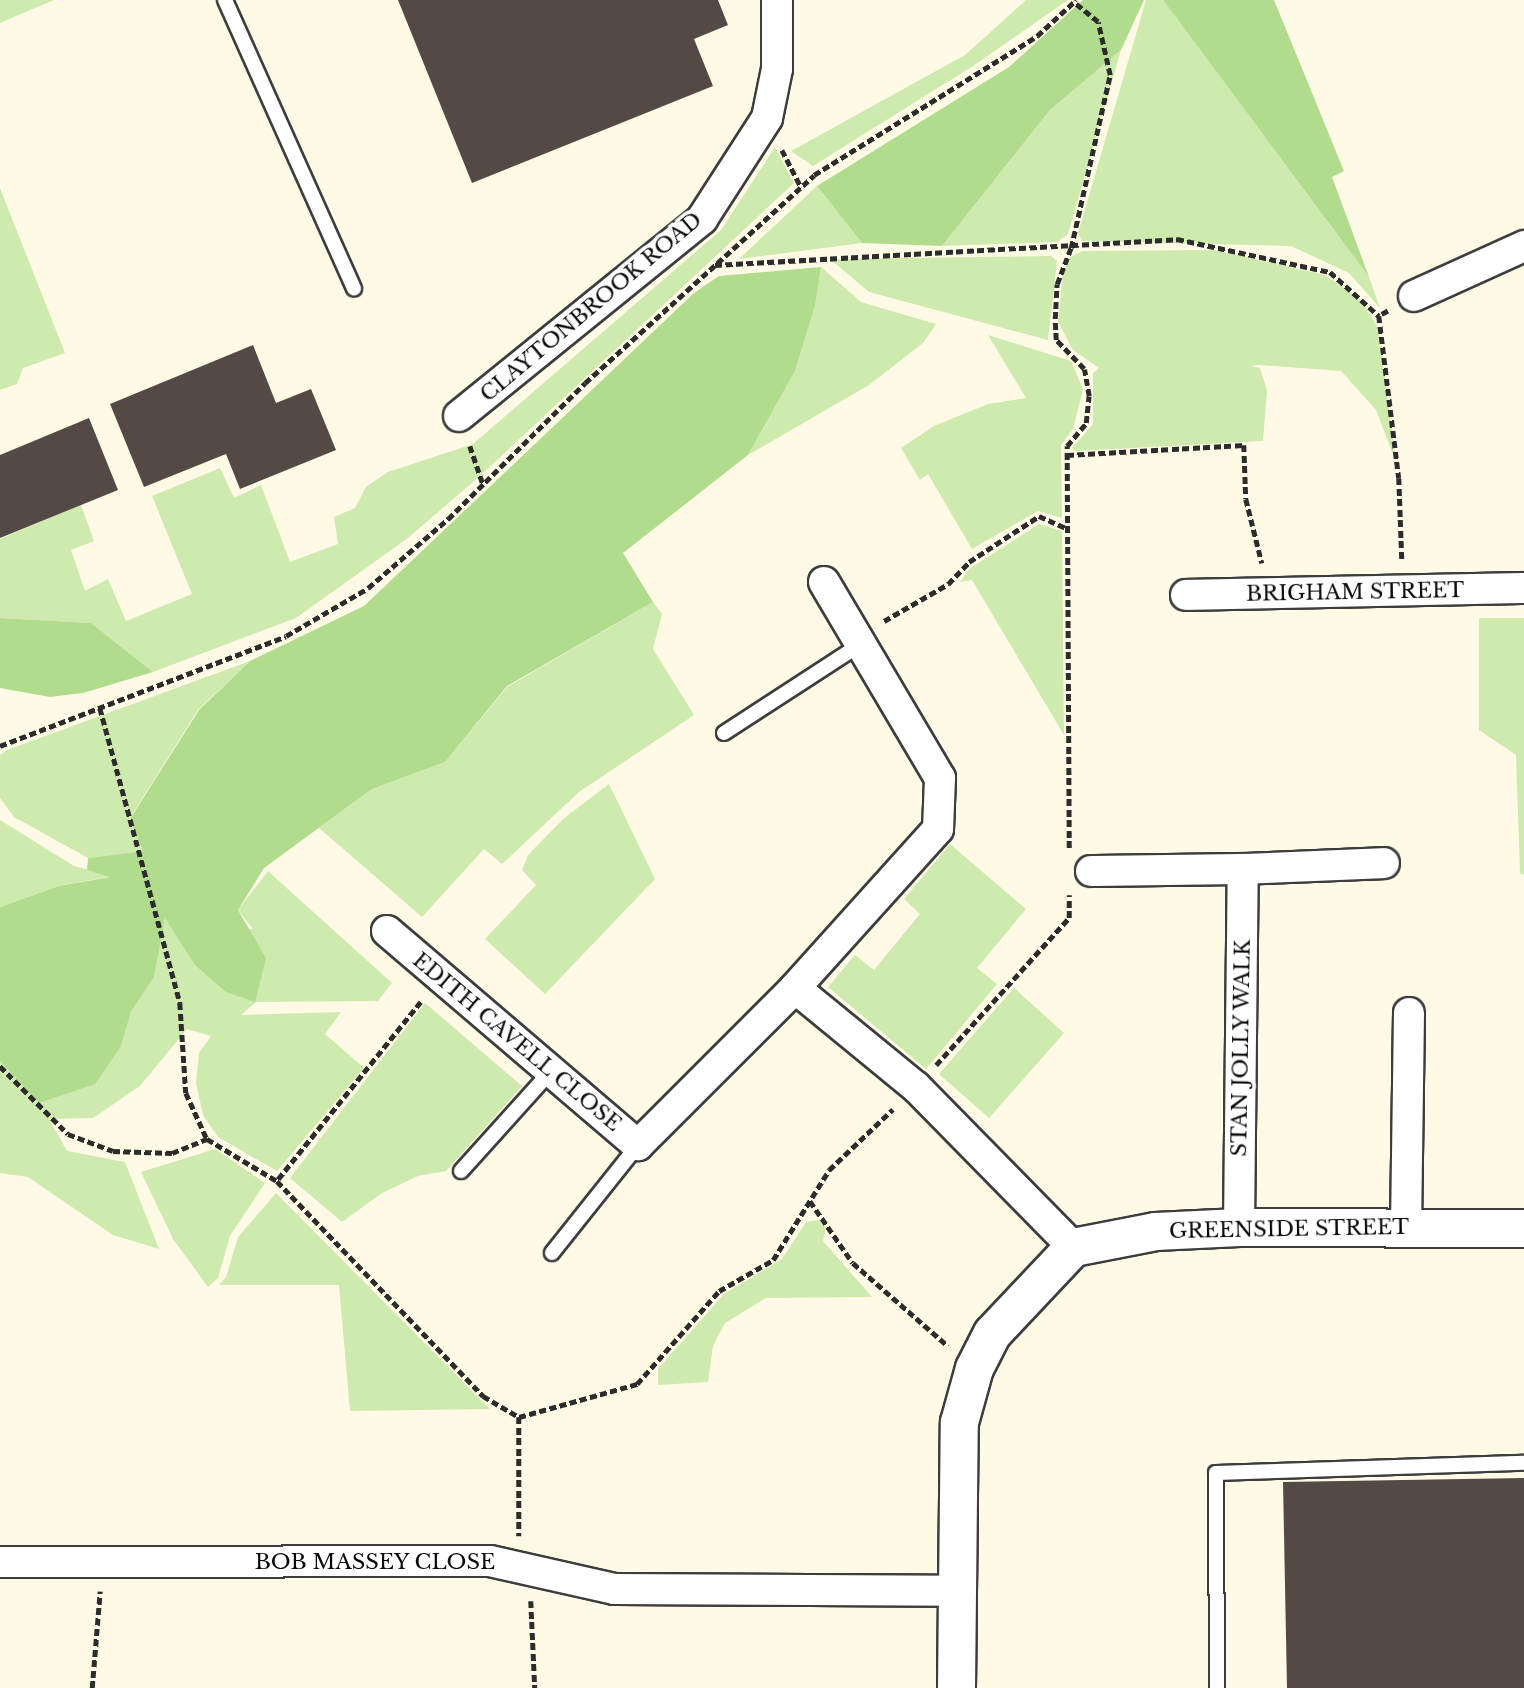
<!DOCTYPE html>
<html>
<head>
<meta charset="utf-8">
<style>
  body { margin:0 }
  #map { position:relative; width:1524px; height:1688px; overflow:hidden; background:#fffae6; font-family:"Libre Baskerville",serif }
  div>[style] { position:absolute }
  .green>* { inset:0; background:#ceeaaf }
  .forest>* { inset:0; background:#b2dc8d }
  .building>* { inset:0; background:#534a46 }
  .path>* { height:4.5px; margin-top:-2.25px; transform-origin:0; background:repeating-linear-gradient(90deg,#2c2c2c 0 7px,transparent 0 10.5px) }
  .roads { filter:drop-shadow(2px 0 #3d3d3d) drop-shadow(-2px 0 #3d3d3d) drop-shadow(0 2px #3d3d3d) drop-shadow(0 -2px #3d3d3d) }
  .service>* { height:14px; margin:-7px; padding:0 7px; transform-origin:7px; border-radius:7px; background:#fff }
  .minor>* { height:30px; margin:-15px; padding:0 15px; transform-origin:15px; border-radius:15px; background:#fff }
  .tertiary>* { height:37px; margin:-18.5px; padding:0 18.5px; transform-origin:18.5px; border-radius:18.5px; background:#fff }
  span { translate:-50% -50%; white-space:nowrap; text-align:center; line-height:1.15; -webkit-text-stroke:7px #fff; paint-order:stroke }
  .street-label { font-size:21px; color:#0a0a0a }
</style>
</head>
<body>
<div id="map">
  <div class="green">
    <i style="clip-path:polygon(0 0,54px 0,0 23px)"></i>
    <i style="clip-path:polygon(1026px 0,1068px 0,973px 66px,813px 166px,791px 151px,965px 55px)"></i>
    <i style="clip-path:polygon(1146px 0,1163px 0,1369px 277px,1380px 308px,1349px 273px,1291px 246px,1082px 241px,1078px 233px)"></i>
    <i style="clip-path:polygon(1121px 50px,1068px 234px,1057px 242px,942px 246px,1050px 110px)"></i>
    <i style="clip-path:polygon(775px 147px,794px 183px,481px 475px,408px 538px,296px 618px,153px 672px,91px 623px,0 618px,0 539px,81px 505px,94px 541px,71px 550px,85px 591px,108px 579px,126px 621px,192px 594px,152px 496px,220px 468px,234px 498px,261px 485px,290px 562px,338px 544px,334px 517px,355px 508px,366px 487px,388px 472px,473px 444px,721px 230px)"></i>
    <i style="clip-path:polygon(817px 186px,862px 243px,739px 259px)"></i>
    <i style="clip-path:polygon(0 188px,65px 353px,23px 368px,17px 384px,0 390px)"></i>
    <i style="clip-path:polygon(1214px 250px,1325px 275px,1361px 300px,1378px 328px,1396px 462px,1376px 410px,1341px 371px,1258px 365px,1251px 366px,1260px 368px,1267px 390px,1263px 441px,1075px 451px,1072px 448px,1093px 424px,1093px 373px,1099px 368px,1073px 350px,1058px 322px,1063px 272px,1070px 257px,1082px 251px)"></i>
    <i style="clip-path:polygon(1051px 256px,1057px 261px,1048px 340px,869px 292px,830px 259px)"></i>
    <i style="clip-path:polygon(821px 267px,861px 302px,936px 324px,923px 343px,869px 385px,748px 455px,795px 371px,815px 306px)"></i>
    <i style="clip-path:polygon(988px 335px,1071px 361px,1083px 389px,1073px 429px,1061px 445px,1062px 518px,1038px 511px,972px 549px,928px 474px,920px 480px,901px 448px,934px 426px,988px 404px,1026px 398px)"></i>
    <i style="clip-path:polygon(1039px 524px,1062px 531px,1064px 735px,972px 580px,960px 582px,969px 569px)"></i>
    <i style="clip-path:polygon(653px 602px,662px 614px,653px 649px,694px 715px,579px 792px,502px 864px,484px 849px,422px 917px,319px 828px,372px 789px,445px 762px,507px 687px)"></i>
    <i style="clip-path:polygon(1479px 618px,1524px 618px,1524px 875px,1520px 873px,1516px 755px,1479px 730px)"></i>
    <i style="clip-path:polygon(250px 661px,198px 710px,130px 818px,143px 851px,88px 858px,14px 817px,0 798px,0 755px,7px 750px)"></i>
    <i style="clip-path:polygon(609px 784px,655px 879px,545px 994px,485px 939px,536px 885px,522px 870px,528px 855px,563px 819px)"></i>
    <i style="clip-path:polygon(0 820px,74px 866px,112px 876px,59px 886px,0 907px)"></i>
    <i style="clip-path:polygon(950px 844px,1026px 909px,977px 968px,997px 984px,926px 1069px,828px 987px,855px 955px,874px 970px,920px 914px,904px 899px)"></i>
    <i style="clip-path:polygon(268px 871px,392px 983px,378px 1001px,256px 1002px,241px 1015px,341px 1012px,325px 1034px,364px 1068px,277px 1171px,218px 1137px,203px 1115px,196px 1083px,199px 1053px,211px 1036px,187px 1029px,140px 1086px,93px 1118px,49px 1119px,67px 1151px,125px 1162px,159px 1249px,113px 1235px,28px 1177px,0 1173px,0 1061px,39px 1103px,121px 1046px,131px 1012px,154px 977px,165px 917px,175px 932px,253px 929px,238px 910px)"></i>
    <i style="clip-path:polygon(1014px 988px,1064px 1033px,989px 1118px,939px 1074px)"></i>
    <i style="clip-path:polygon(425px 1003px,522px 1086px,446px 1171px,418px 1176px,382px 1193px,342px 1222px,290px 1178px)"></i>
    <i style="clip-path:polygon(215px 1149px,265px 1183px,230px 1236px,218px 1278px,208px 1287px,173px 1239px,141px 1172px)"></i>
    <i style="clip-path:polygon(276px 1193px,490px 1409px,350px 1411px,339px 1285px,219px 1285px,226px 1277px,238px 1237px)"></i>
    <i style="clip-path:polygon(819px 1220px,826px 1228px,823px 1241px,872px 1297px,766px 1298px,725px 1323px,713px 1346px,708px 1382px,658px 1385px,658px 1369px,724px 1294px,782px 1259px,806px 1222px)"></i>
  </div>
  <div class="forest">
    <i style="clip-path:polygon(1083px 0,1144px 0,1121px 50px,1050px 110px,942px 246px,862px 243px,817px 186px,1009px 67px)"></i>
    <i style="clip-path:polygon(1163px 0,1274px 0,1344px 171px,1332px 177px,1369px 277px)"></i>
    <i style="clip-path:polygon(821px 267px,815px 306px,795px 371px,748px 455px,623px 553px,653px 602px,507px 686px,445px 762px,372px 789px,264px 868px,238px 910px,266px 958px,255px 1002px,226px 992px,195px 965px,165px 918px,154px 977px,131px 1012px,121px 1046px,95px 1084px,39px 1103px,0 1061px,0 907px,59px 886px,110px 877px,87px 870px,88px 858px,143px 851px,130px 819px,199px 710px,250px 661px,364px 606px,694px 293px,719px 276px)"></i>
    <i style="clip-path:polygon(0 618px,91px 623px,153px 672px,83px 693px,50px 697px,0 688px)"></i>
  </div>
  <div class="building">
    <i style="clip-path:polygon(398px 0,718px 0,728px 25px,694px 39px,713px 86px,472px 183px)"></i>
    <i style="clip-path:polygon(253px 345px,276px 403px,311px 389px,336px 450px,240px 489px,226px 454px,144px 487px,110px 404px)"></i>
    <i style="clip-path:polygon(89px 418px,118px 490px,0 538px,0 455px)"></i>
    <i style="clip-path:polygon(1524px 1478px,1524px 1688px,1287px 1688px,1283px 1482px)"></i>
  </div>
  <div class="path">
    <i style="left:782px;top:150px;width:42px;rotate:62.8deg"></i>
    <i style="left:715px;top:265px;width:463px;rotate:-3.2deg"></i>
    <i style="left:1177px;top:239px;width:157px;rotate:12.2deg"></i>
    <i style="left:1330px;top:272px;width:66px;rotate:41.9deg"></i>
    <i style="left:1388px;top:311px;width:10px;rotate:151deg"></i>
    <i style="left:1379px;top:316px;width:163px;rotate:83deg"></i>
    <i style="left:1399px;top:478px;width:81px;rotate:87.9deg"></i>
    <i style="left:470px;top:446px;width:40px;rotate:71.1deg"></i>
    <i style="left:1067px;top:455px;width:177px;rotate:-3.2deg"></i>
    <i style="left:1244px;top:445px;width:54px;rotate:87.9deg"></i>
    <i style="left:1246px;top:499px;width:66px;rotate:76deg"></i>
    <i style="left:884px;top:621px;width:74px;rotate:-30deg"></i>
    <i style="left:948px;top:584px;width:30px;rotate:-46deg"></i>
    <i style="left:969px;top:562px;width:84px;rotate:-33.3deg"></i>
    <i style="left:1039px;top:516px;width:32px;rotate:24deg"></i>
    <i style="left:100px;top:708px;width:306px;rotate:74.8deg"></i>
    <i style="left:180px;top:1003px;width:90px;rotate:86.2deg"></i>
    <i style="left:186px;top:1093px;width:51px;rotate:65.5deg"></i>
    <i style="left:207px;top:1139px;width:82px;rotate:31deg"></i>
    <i style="left:0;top:746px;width:306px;rotate:-21deg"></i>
    <i style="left:286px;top:636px;width:95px;rotate:-30.3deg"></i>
    <i style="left:368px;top:588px;width:106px;rotate:-40.8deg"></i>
    <i style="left:448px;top:519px;width:193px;rotate:-44.8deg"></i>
    <i style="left:585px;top:383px;width:309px;rotate:-42.2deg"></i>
    <i style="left:814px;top:175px;width:263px;rotate:-31.9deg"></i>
    <i style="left:1037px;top:36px;width:53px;rotate:-42.7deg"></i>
    <i style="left:1069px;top:848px;width:402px;rotate:-90.3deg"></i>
    <i style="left:1067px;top:446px;width:30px;rotate:-50deg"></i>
    <i style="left:1086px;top:423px;width:27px;rotate:-84deg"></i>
    <i style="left:1089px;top:396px;width:27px;rotate:-100deg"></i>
    <i style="left:1084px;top:369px;width:40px;rotate:-134deg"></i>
    <i style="left:1056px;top:340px;width:21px;rotate:-93deg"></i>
    <i style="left:1055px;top:319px;width:35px;rotate:-87deg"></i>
    <i style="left:1057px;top:284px;width:39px;rotate:-69deg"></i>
    <i style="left:1071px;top:248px;width:177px;rotate:-77.3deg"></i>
    <i style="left:1110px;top:75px;width:54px;rotate:-102.8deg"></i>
    <i style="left:1098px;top:22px;width:32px;rotate:-141deg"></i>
    <i style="left:421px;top:1002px;width:230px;rotate:128.8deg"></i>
    <i style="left:277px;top:1181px;width:298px;rotate:46.2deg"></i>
    <i style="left:483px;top:1396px;width:42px;rotate:30.3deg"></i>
    <i style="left:519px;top:1417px;width:123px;rotate:-15.6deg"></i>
    <i style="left:637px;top:1384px;width:124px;rotate:-48.6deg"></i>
    <i style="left:719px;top:1291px;width:62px;rotate:-29.9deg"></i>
    <i style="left:773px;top:1260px;width:106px;rotate:-58.1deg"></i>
    <i style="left:829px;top:1170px;width:88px;rotate:-43.6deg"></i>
    <i style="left:936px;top:1065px;width:198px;rotate:-47.9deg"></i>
    <i style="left:1069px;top:918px;width:23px;rotate:-90deg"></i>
    <i style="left:0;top:1066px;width:96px;rotate:45deg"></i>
    <i style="left:68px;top:1134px;width:48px;rotate:20.7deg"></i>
    <i style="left:113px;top:1151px;width:59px;rotate:1.9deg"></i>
    <i style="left:172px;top:1153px;width:38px;rotate:-22deg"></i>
    <i style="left:810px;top:1201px;width:75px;rotate:55.3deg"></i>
    <i style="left:853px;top:1263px;width:126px;rotate:41.1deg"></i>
    <i style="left:519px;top:1417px;width:119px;rotate:90deg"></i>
    <i style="left:531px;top:1601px;width:87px;rotate:87.4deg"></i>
    <i style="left:92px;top:1688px;width:97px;rotate:-85.3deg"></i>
  </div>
  <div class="roads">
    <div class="service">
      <i style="left:225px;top:0;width:316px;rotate:65.9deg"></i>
      <i style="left:724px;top:733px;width:163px;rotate:-33deg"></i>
      <i style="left:461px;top:1171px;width:135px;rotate:-48deg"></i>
      <i style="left:552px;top:1253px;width:138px;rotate:-51.5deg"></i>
      <i style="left:1217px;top:1688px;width:215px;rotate:-90.3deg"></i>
      <i style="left:1216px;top:1473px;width:308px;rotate:-1.9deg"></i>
    </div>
    <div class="minor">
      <i style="left:1414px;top:296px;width:121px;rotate:-24.4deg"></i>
      <i style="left:459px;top:416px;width:313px;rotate:-39deg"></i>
      <i style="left:702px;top:219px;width:120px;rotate:-57.2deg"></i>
      <i style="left:767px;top:118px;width:50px;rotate:-78.5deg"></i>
      <i style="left:777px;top:69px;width:69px;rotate:-90deg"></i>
      <i style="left:824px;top:582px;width:228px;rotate:59.4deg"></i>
      <i style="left:940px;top:778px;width:51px;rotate:92.2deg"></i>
      <i style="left:938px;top:829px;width:214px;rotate:132deg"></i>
      <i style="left:795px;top:988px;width:156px;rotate:39.3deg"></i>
      <i style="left:916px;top:1087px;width:224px;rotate:45.5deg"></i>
      <i style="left:1186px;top:595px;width:338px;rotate:-1.2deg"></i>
      <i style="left:1091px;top:871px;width:152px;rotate:-0.8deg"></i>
      <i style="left:387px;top:931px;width:330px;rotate:40.5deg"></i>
      <i style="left:638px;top:1145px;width:222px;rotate:-45deg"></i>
      <i style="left:1239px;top:1227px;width:358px;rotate:-89.4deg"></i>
      <i style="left:1243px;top:869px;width:141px;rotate:-2.4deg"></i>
      <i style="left:1406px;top:1228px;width:215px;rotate:-89.2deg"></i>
      <i style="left:0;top:1562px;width:490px;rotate:-0.1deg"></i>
      <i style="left:490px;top:1561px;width:127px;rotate:12.7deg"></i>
      <i style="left:614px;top:1589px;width:342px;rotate:0.3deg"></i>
    </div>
    <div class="tertiary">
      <i style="left:956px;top:1688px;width:266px;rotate:-89.4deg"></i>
      <i style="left:959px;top:1422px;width:56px;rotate:-74.5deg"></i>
      <i style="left:974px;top:1368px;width:39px;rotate:-63deg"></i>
      <i style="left:992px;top:1333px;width:118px;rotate:-46.7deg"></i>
      <i style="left:1073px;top:1247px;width:84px;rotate:-11deg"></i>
      <i style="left:1155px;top:1231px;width:84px;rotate:-2.7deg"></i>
      <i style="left:1239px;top:1227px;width:285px;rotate:0.2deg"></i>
    </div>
  </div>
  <div class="street-label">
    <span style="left:591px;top:307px;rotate:-40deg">CLAYTONBROOK ROAD</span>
    <span style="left:1355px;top:592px;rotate:-1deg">BRIGHAM STREET</span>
    <span style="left:517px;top:1042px;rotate:40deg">EDITH CAVELL CLOSE</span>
    <span style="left:1241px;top:1048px;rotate:-89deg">STAN JOLLY WALK</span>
    <span style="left:1289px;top:1229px;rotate:-1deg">GREENSIDE STREET</span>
    <span style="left:375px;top:1562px">BOB MASSEY CLOSE</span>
  </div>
</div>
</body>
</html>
